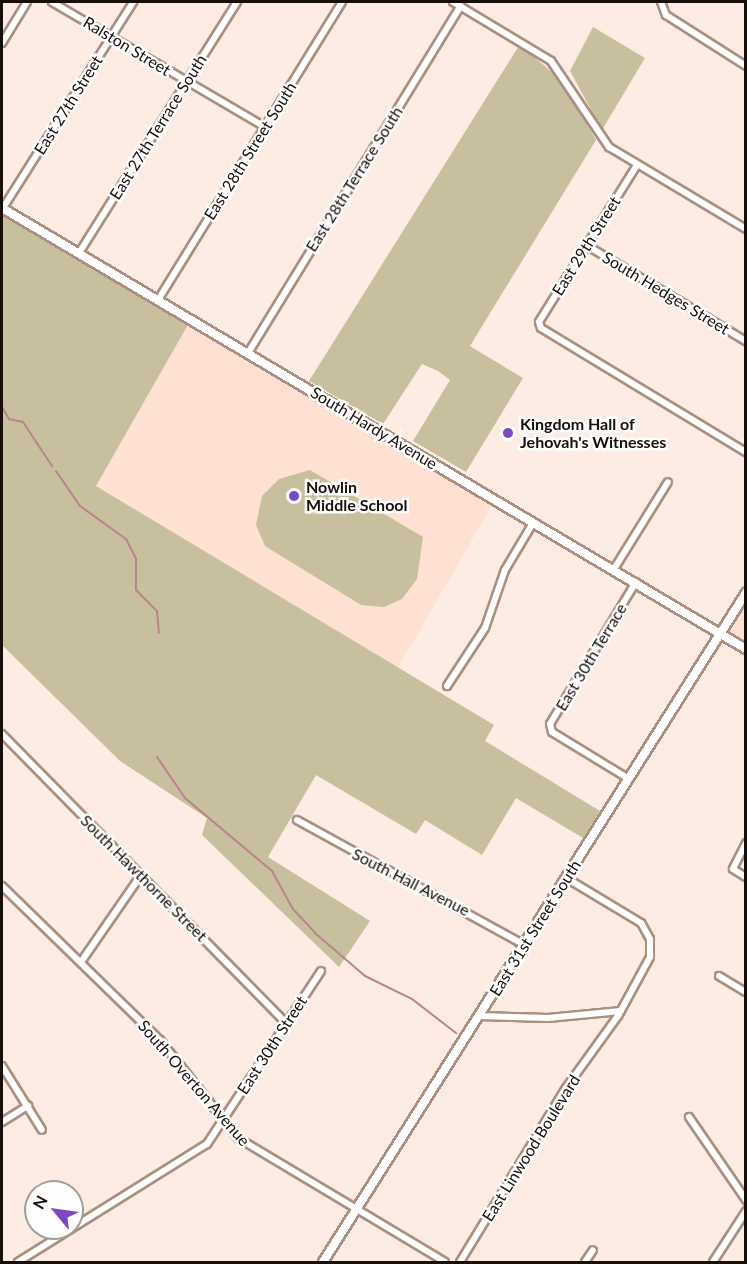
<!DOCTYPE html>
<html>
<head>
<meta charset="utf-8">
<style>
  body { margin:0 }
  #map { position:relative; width:747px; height:1264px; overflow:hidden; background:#fdece3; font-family:Lato,sans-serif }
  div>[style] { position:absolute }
  .built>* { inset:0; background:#fee1d2 }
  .green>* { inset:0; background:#c8bf9f }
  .stream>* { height:2px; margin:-1px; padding:0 1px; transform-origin:1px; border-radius:1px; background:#ba848f }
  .roads { filter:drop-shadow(2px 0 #aa8f82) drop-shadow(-2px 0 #aa8f82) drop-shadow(0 2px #aa8f82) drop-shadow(0 -2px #aa8f82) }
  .minor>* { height:6px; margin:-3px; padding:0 3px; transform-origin:3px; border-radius:3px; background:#fff }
  .tertiary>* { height:8px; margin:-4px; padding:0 4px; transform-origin:4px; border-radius:4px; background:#fff }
  .dots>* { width:16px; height:16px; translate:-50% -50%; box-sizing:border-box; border:3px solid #fdfdfd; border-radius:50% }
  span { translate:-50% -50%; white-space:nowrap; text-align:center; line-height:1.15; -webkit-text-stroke:5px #fdfdfd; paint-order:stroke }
  .street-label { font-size:16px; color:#180f0a }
  .poi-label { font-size:16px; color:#180f0a; font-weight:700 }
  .left { translate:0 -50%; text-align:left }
  .frame { position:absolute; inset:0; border:3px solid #180f0a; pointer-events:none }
  .north { position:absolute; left:24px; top:1180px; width:60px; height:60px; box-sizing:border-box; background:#fdfdfd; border:2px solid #a19e9c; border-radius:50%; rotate:299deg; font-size:16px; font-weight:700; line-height:24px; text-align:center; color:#180f0a }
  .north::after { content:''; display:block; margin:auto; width:21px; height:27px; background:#7b49c1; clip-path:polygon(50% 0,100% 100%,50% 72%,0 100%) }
</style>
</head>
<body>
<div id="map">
  <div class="built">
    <i style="clip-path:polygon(189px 323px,492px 505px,398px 668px,96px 486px)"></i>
    <i style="clip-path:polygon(745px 598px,745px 641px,728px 632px)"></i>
  </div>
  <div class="green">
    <i style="clip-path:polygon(593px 27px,645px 58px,602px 130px,570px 71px)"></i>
    <i style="clip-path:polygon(520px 44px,564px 83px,596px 140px,470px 346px,523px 378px,466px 472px,413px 441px,450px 380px,438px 371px,422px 364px,383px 424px,309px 381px)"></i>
    <i style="clip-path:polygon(2px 212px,189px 323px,96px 486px,494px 725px,485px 741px,600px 811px,583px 838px,516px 798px,482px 855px,425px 820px,416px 834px,316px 775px,268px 857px,370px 921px,339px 967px,202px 835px,207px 818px,120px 761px,2px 645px)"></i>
    <i style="clip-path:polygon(310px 470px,423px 537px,417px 579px,402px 599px,384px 607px,361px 605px,265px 546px,256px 525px,262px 496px,279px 479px)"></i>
  </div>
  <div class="stream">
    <i style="left:2px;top:407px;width:14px;rotate:60deg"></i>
    <i style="left:9px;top:419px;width:14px;rotate:12deg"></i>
    <i style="left:23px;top:422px;width:53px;rotate:56.6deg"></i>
    <i style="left:56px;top:471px;width:42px;rotate:55.6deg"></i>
    <i style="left:80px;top:506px;width:57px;rotate:35.7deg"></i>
    <i style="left:126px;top:539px;width:22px;rotate:63deg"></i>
    <i style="left:136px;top:559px;width:31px;rotate:90deg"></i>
    <i style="left:136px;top:590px;width:30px;rotate:45deg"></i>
    <i style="left:157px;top:611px;width:22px;rotate:85deg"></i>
    <i style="left:157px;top:757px;width:50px;rotate:55.7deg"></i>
    <i style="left:185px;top:798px;width:114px;rotate:40deg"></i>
    <i style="left:272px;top:871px;width:43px;rotate:61.1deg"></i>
    <i style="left:293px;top:909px;width:33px;rotate:47deg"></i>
    <i style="left:315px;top:933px;width:66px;rotate:40.7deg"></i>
    <i style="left:365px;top:976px;width:52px;rotate:26.1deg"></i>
    <i style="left:412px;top:999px;width:56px;rotate:37.7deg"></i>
  </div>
  <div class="roads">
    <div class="minor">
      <i style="left:52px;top:2px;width:247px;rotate:30.4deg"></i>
      <i style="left:453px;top:2px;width:114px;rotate:31deg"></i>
      <i style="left:551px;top:61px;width:104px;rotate:56deg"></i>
      <i style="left:609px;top:147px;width:160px;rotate:30.9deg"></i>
      <i style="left:661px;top:2px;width:14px;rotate:69deg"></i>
      <i style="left:666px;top:15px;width:95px;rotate:32.5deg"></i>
      <i style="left:2px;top:43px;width:48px;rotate:-58.6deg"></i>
      <i style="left:637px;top:165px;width:185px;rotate:122deg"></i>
      <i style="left:539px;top:322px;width:6px;rotate:72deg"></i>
      <i style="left:541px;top:328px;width:240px;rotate:31.2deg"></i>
      <i style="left:3px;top:208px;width:244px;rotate:-57.7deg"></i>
      <i style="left:586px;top:245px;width:187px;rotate:31deg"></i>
      <i style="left:79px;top:253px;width:297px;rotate:-57.8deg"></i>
      <i style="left:158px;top:300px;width:350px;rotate:-58.3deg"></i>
      <i style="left:248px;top:353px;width:407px;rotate:-58.5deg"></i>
      <i style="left:614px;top:569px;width:102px;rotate:-58.2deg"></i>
      <i style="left:447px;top:686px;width:69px;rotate:-56.8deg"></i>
      <i style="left:485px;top:628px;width:61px;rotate:-71deg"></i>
      <i style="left:505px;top:570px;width:55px;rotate:-59.2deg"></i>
      <i style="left:2px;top:734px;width:405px;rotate:45.5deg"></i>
      <i style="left:629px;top:779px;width:90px;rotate:-148.6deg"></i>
      <i style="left:552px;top:732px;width:8px;rotate:-104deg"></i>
      <i style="left:550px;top:724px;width:166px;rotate:-58.8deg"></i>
      <i style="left:297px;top:820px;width:259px;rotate:28.8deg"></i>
      <i style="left:746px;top:843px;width:29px;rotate:117deg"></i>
      <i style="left:733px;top:869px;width:15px;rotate:32deg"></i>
      <i style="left:2px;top:886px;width:221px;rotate:44.3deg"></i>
      <i style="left:160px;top:1040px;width:125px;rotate:51.5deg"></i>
      <i style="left:238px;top:1138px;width:241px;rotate:30.9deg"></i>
      <i style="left:81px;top:962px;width:106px;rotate:-55.4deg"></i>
      <i style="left:719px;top:976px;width:31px;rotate:31deg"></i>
      <i style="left:479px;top:1016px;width:69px;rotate:1.7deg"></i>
      <i style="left:548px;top:1018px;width:73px;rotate:-5.5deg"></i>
      <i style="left:2px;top:1066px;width:75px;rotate:58deg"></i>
      <i style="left:689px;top:1117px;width:101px;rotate:55.5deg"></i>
      <i style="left:2px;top:1122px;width:31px;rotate:-32deg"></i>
      <i style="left:18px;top:1262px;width:223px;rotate:-32deg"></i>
      <i style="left:207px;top:1144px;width:207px;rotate:-56.6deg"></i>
      <i style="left:460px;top:1262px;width:204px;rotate:-58.7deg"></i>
      <i style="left:566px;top:1088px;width:89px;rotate:-54.2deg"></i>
      <i style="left:618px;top:1016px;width:67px;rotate:-61.5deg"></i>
      <i style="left:650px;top:957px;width:18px;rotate:-90deg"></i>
      <i style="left:650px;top:939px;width:18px;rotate:-119deg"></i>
      <i style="left:641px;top:923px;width:87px;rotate:-149deg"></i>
      <i style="left:585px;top:1262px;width:14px;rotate:-56deg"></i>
      <i style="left:713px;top:1262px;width:61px;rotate:-57.1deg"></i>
    </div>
    <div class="tertiary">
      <i style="left:2px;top:208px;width:865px;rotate:30.66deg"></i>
      <i style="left:323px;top:1262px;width:792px;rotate:-57.7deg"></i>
    </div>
  </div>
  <div class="dots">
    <i style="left:508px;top:433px;background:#7b49c1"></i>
    <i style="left:294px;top:496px;background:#7b49c1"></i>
  </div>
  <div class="street-label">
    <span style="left:127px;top:46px;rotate:31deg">Ralston Street</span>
    <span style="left:68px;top:105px;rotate:-58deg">East 27th Street</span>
    <span style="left:158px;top:127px;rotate:-58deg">East 27th Terrace South</span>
    <span style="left:250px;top:151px;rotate:-58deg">East 28th Street South</span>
    <span style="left:354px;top:179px;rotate:-58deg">East 28th Terrace South</span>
    <span style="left:586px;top:246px;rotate:-58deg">East 29th Street</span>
    <span style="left:666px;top:293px;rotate:31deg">South Hedges Street</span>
    <span style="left:374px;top:428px;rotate:31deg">South Hardy Avenue</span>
    <span style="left:591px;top:657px;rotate:-59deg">East 30th Terrace</span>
    <span style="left:144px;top:878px;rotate:45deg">South Hawthorne Street</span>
    <span style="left:411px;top:882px;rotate:27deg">South Hall Avenue</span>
    <span style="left:535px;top:928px;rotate:-58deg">East 31st Street South</span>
    <span style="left:272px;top:1045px;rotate:-57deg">East 30th Street</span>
    <span style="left:194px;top:1083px;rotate:49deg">South Overton Avenue</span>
    <span style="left:531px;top:1148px;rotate:-58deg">East Linwood Boulevard</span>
  </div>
  <div class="poi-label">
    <span class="left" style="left:520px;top:433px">Kingdom Hall of<br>Jehovah's Witnesses</span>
    <span class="left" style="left:306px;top:496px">Nowlin<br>Middle School</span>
  </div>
  <div class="frame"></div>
  <div class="north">N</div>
</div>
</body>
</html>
